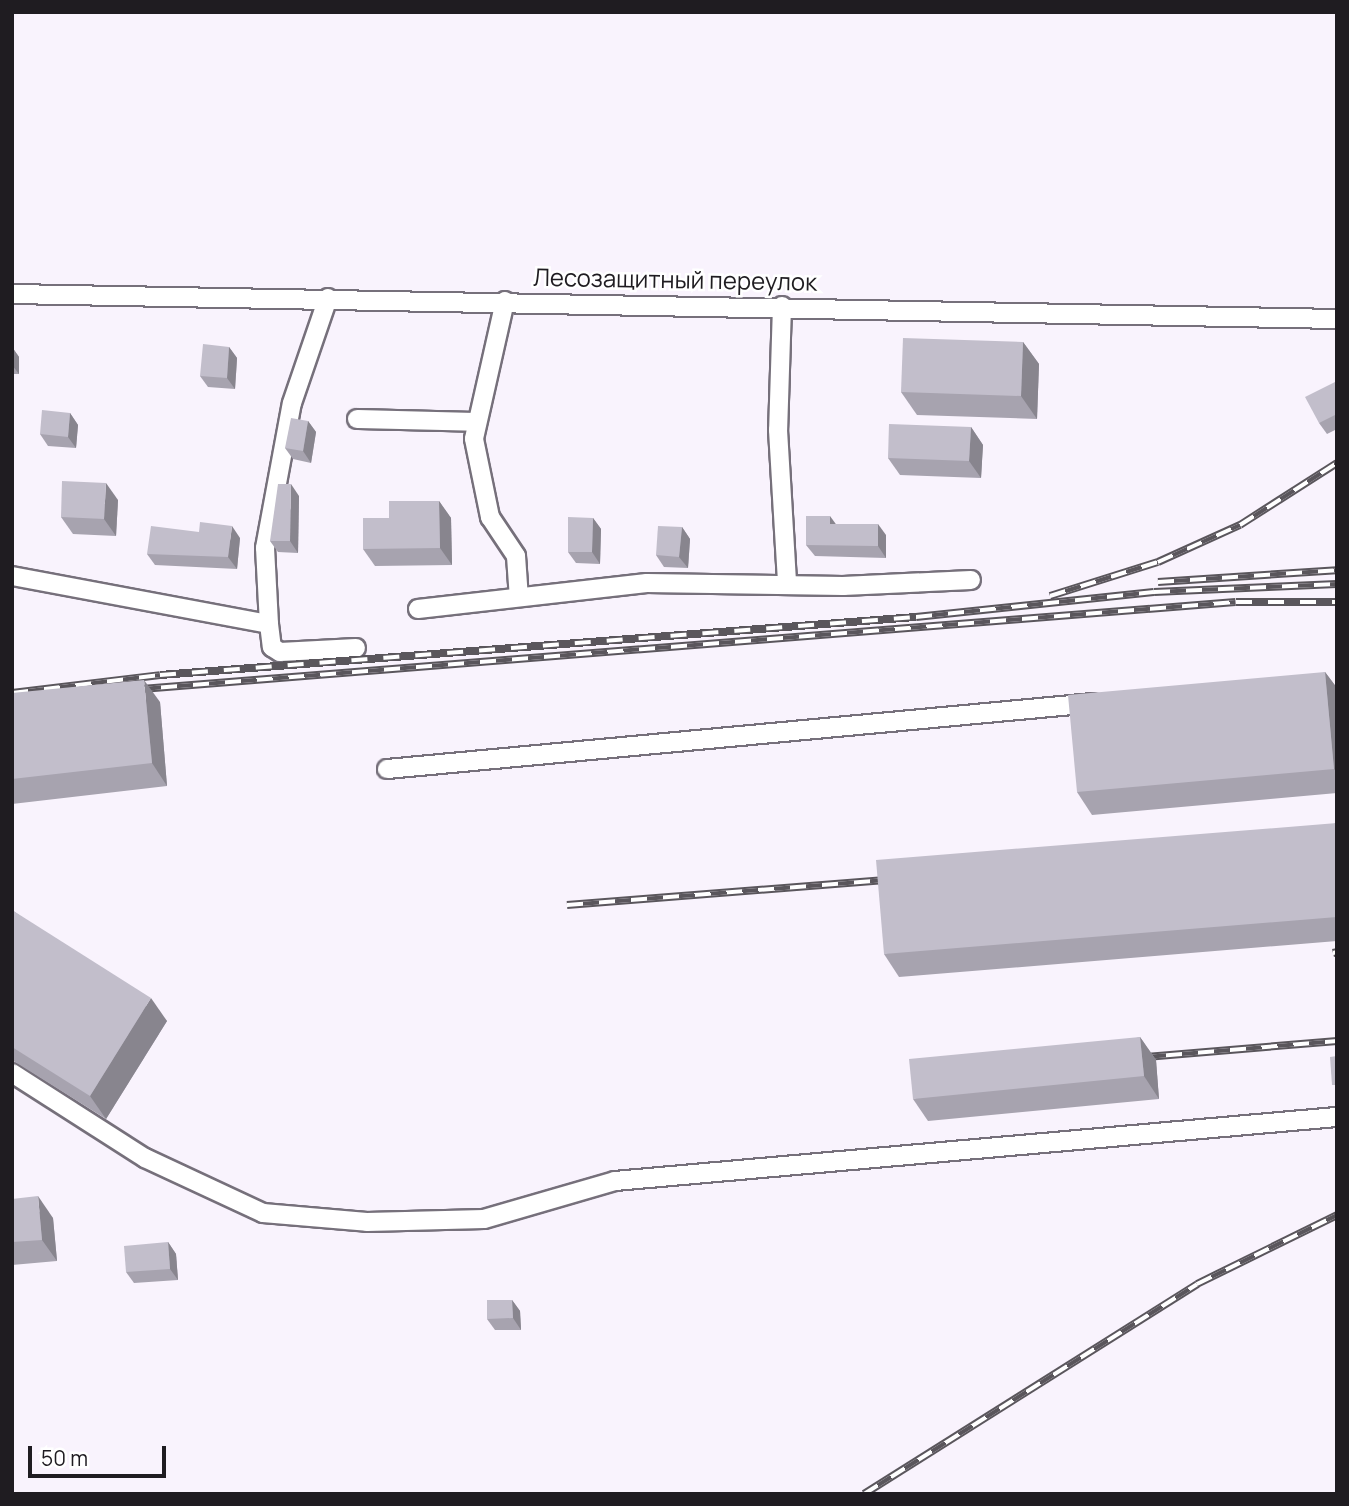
<!DOCTYPE html>
<html>
<head>
<meta charset="utf-8">
<style>
  body { margin:0 }
  #map { position:relative; width:1349px; height:1506px; overflow:hidden; background:#f9f3fd; font-family:Manrope,sans-serif }
  div>[style] { position:absolute }
  .roads { filter:drop-shadow(2px 0 #76707b) drop-shadow(-2px 0 #76707b) drop-shadow(0 2px #76707b) drop-shadow(0 -2px #76707b) }
  .minor>* { height:18px; margin:-9px; padding:0 9px; transform-origin:9px; border-radius:9px; background:#fff }
  .rail>* { height:8px; margin-top:-4px; transform-origin:0; background:repeating-linear-gradient(90deg,#fff 0 16px,#5a565c 0 32px); box-sizing:border-box; border-block:2px solid #5a565c }
  .wall>* { inset:0; background:#a7a3af }
  .shaded-wall>* { inset:0; background:#88858e }
  .building>* { inset:0; background:#c2becb }
  span { translate:-50% -50%; white-space:nowrap; text-align:center; line-height:1.15; -webkit-text-stroke:5px #fff; paint-order:stroke }
  .street-label { font-size:24px; color:#1f1c21 }
  .frame { position:absolute; inset:0; border:14px solid #1f1c21; pointer-events:none }
  .scale { position:absolute; left:28px; top:1446px; width:138px; height:32px; box-sizing:border-box; border:4px solid #1f1c21; border-top:0; padding-left:9px; font-size:21px; line-height:24px; white-space:nowrap; color:#1f1c21; -webkit-text-stroke:5px #fff; paint-order:stroke }
</style>
</head>
<body>
<div id="map">
  <div class="roads">
    <div class="minor">
      <i style="left:12px;top:294px;width:1325px;rotate:1.08deg"></i>
      <i style="left:505px;top:301px;width:141px;rotate:102.7deg"></i>
      <i style="left:474px;top:439px;width:80px;rotate:78.4deg"></i>
      <i style="left:490px;top:517px;width:47px;rotate:56.3deg"></i>
      <i style="left:516px;top:556px;width:39px;rotate:86deg"></i>
      <i style="left:782px;top:306px;width:124px;rotate:91.8deg"></i>
      <i style="left:778px;top:430px;width:153px;rotate:86.6deg"></i>
      <i style="left:357px;top:419px;width:119px;rotate:1.4deg"></i>
      <i style="left:12px;top:576px;width:261px;rotate:10.6deg"></i>
      <i style="left:269px;top:624px;width:76px;rotate:-93deg"></i>
      <i style="left:265px;top:548px;width:147px;rotate:-79.5deg"></i>
      <i style="left:292px;top:403px;width:111px;rotate:-71.1deg"></i>
      <i style="left:418px;top:609px;width:230px;rotate:-6.5deg"></i>
      <i style="left:647px;top:583px;width:196px;rotate:0.9deg"></i>
      <i style="left:843px;top:586px;width:128px;rotate:-2.7deg"></i>
      <i style="left:269px;top:624px;width:23px;rotate:83deg"></i>
      <i style="left:272px;top:647px;width:9px;rotate:32deg"></i>
      <i style="left:280px;top:652px;width:76px;rotate:-3deg"></i>
      <i style="left:387px;top:769px;width:709px;rotate:-5.34deg"></i>
      <i style="left:12px;top:1073px;width:158px;rotate:32.6deg"></i>
      <i style="left:145px;top:1158px;width:130px;rotate:25deg"></i>
      <i style="left:263px;top:1213px;width:104px;rotate:4.9deg"></i>
      <i style="left:367px;top:1222px;width:117px;rotate:-1.5deg"></i>
      <i style="left:484px;top:1219px;width:136px;rotate:-16.2deg"></i>
      <i style="left:615px;top:1181px;width:725px;rotate:-5.07deg"></i>
    </div>
  </div>
  <div class="rail">
    <i style="left:1158px;top:582px;width:179px;rotate:-3.8deg"></i>
    <i style="left:1050px;top:596px;width:113px;rotate:-17.5deg"></i>
    <i style="left:1158px;top:562px;width:90px;rotate:-24.3deg"></i>
    <i style="left:1240px;top:525px;width:115px;rotate:-32.6deg"></i>
    <i style="left:129px;top:690px;width:1110px;rotate:-4.55deg"></i>
    <i style="left:1236px;top:602px;width:101px"></i>
    <i style="left:12px;top:693px;width:149px;rotate:-6.9deg"></i>
    <i style="left:160px;top:675px;width:758px;rotate:-4.39deg"></i>
    <i style="left:916px;top:617px;width:239px;rotate:-6deg"></i>
    <i style="left:1154px;top:592px;width:183px;rotate:-2.5deg"></i>
    <i style="left:567px;top:905px;width:329px;rotate:-4.5deg"></i>
    <i style="left:1333px;top:953px;width:4px;rotate:-14deg"></i>
    <i style="left:1134px;top:1058px;width:204px;rotate:-4.8deg"></i>
    <i style="left:864px;top:1494px;width:394px;rotate:-32.2deg"></i>
    <i style="left:1197px;top:1284px;width:156px;rotate:-26.2deg"></i>
  </div>
  <div class="wall">
    <i style="clip-path:polygon(1023px 342px,1039px 364px,1037px 419px,917px 415px,901px 392px)"></i>
    <i style="clip-path:polygon(12px 347px,19px 357px,19px 374px,12px 374px)"></i>
    <i style="clip-path:polygon(229px 347px,237px 358px,235px 389px,208px 387px,200px 376px)"></i>
    <i style="clip-path:polygon(1337px 381px,1337px 429px,1327px 434px,1319px 423px)"></i>
    <i style="clip-path:polygon(70px 413px,78px 425px,76px 448px,48px 446px,40px 434px)"></i>
    <i style="clip-path:polygon(308px 421px,316px 432px,311px 463px,293px 459px,285px 448px)"></i>
    <i style="clip-path:polygon(971px 427px,983px 445px,981px 478px,900px 475px,888px 458px)"></i>
    <i style="clip-path:polygon(299px 496px,298px 553px,278px 552px,270px 541px)"></i>
    <i style="clip-path:polygon(118px 500px,116px 536px,73px 534px,61px 517px)"></i>
    <i style="clip-path:polygon(439px 501px,451px 518px,452px 565px,375px 566px,363px 549px,389px 518px)"></i>
    <i style="clip-path:polygon(593px 518px,601px 529px,600px 564px,576px 563px,568px 552px)"></i>
    <i style="clip-path:polygon(835px 524px,886px 535px,886px 558px,815px 556px,806px 545px)"></i>
    <i style="clip-path:polygon(682px 527px,690px 539px,688px 568px,664px 567px,656px 555px)"></i>
    <i style="clip-path:polygon(240px 538px,237px 569px,155px 565px,147px 554px)"></i>
    <i style="clip-path:polygon(1325px 672px,1337px 688px,1337px 793px,1092px 815px,1077px 792px)"></i>
    <i style="clip-path:polygon(12px 693px,160px 702px,167px 786px,12px 804px)"></i>
    <i style="clip-path:polygon(1337px 823px,1337px 941px,899px 977px,884px 954px)"></i>
    <i style="clip-path:polygon(12px 910px,167px 1021px,106px 1119px,12px 1060px)"></i>
    <i style="clip-path:polygon(1140px 1037px,1156px 1060px,1159px 1099px,928px 1121px,913px 1099px)"></i>
    <i style="clip-path:polygon(12px 1199px,53px 1218px,57px 1261px,12px 1265px)"></i>
    <i style="clip-path:polygon(168px 1242px,176px 1254px,178px 1280px,134px 1283px,126px 1272px)"></i>
    <i style="clip-path:polygon(512px 1300px,520px 1311px,521px 1330px,495px 1330px,487px 1319px)"></i>
  </div>
  <div class="shaded-wall">
    <i style="clip-path:polygon(1023px 342px,1039px 364px,1037px 419px,1021px 396px)"></i>
    <i style="clip-path:polygon(12px 347px,19px 357px,19px 374px,12px 365px)"></i>
    <i style="clip-path:polygon(229px 347px,237px 358px,235px 389px,227px 378px)"></i>
    <i style="clip-path:polygon(70px 413px,78px 425px,76px 448px,68px 437px)"></i>
    <i style="clip-path:polygon(308px 421px,316px 432px,311px 463px,303px 451px)"></i>
    <i style="clip-path:polygon(971px 427px,983px 445px,981px 478px,969px 461px)"></i>
    <i style="clip-path:polygon(106px 483px,118px 500px,116px 536px,104px 519px)"></i>
    <i style="clip-path:polygon(291px 484px,299px 496px,298px 553px,290px 541px)"></i>
    <i style="clip-path:polygon(439px 501px,451px 518px,452px 565px,440px 548px)"></i>
    <i style="clip-path:polygon(830px 516px,838px 527px,830px 524px)"></i>
    <i style="clip-path:polygon(593px 518px,601px 529px,600px 564px,592px 552px)"></i>
    <i style="clip-path:polygon(878px 524px,886px 535px,886px 558px,878px 546px)"></i>
    <i style="clip-path:polygon(232px 526px,240px 538px,237px 569px,228px 557px)"></i>
    <i style="clip-path:polygon(682px 527px,690px 539px,688px 568px,679px 557px)"></i>
    <i style="clip-path:polygon(1325px 672px,1337px 688px,1337px 773px,1334px 769px)"></i>
    <i style="clip-path:polygon(144px 680px,160px 702px,167px 786px,152px 763px)"></i>
    <i style="clip-path:polygon(151px 998px,167px 1021px,106px 1119px,90px 1096px)"></i>
    <i style="clip-path:polygon(1140px 1037px,1156px 1060px,1159px 1099px,1144px 1076px)"></i>
    <i style="clip-path:polygon(38px 1196px,53px 1218px,57px 1261px,42px 1240px)"></i>
    <i style="clip-path:polygon(168px 1242px,176px 1254px,178px 1280px,170px 1269px)"></i>
    <i style="clip-path:polygon(512px 1300px,520px 1311px,521px 1330px,513px 1318px)"></i>
  </div>
  <div class="building">
    <i style="clip-path:polygon(903px 338px,1023px 342px,1021px 396px,901px 392px)"></i>
    <i style="clip-path:polygon(203px 344px,229px 347px,227px 378px,200px 376px)"></i>
    <i style="clip-path:polygon(1337px 381px,1337px 414px,1319px 423px,1305px 397px)"></i>
    <i style="clip-path:polygon(42px 410px,70px 413px,68px 437px,40px 434px)"></i>
    <i style="clip-path:polygon(291px 418px,308px 421px,303px 451px,285px 448px)"></i>
    <i style="clip-path:polygon(889px 424px,971px 427px,969px 461px,888px 458px)"></i>
    <i style="clip-path:polygon(62px 481px,106px 483px,104px 519px,61px 517px)"></i>
    <i style="clip-path:polygon(278px 484px,291px 484px,290px 541px,270px 541px)"></i>
    <i style="clip-path:polygon(389px 501px,439px 501px,440px 548px,363px 549px,363px 518px,389px 518px)"></i>
    <i style="clip-path:polygon(806px 516px,830px 516px,830px 524px,878px 524px,878px 546px,806px 545px)"></i>
    <i style="clip-path:polygon(568px 517px,593px 518px,592px 552px,568px 552px)"></i>
    <i style="clip-path:polygon(200px 522px,232px 526px,228px 557px,147px 554px,151px 526px,199px 532px)"></i>
    <i style="clip-path:polygon(658px 526px,682px 527px,679px 557px,656px 555px)"></i>
    <i style="clip-path:polygon(1325px 672px,1334px 769px,1077px 792px,1068px 695px)"></i>
    <i style="clip-path:polygon(144px 680px,152px 763px,12px 779px,12px 693px)"></i>
    <i style="clip-path:polygon(1337px 823px,1337px 917px,884px 954px,876px 860px)"></i>
    <i style="clip-path:polygon(12px 910px,151px 998px,90px 1096px,12px 1047px)"></i>
    <i style="clip-path:polygon(1140px 1037px,1144px 1076px,913px 1099px,909px 1059px)"></i>
    <i style="clip-path:polygon(1337px 1056px,1337px 1085px,1332px 1085px,1330px 1057px)"></i>
    <i style="clip-path:polygon(38px 1196px,42px 1240px,12px 1242px,12px 1199px)"></i>
    <i style="clip-path:polygon(168px 1242px,170px 1269px,126px 1272px,124px 1246px)"></i>
    <i style="clip-path:polygon(487px 1300px,512px 1300px,513px 1318px,487px 1319px)"></i>
  </div>
  <div class="street-label">
    <span style="left:675px;top:279px;rotate:1deg">Лесозащитный переулок</span>
  </div>
  <div class="frame"></div>
  <div class="scale">50 m</div>
</div>
</body>
</html>
